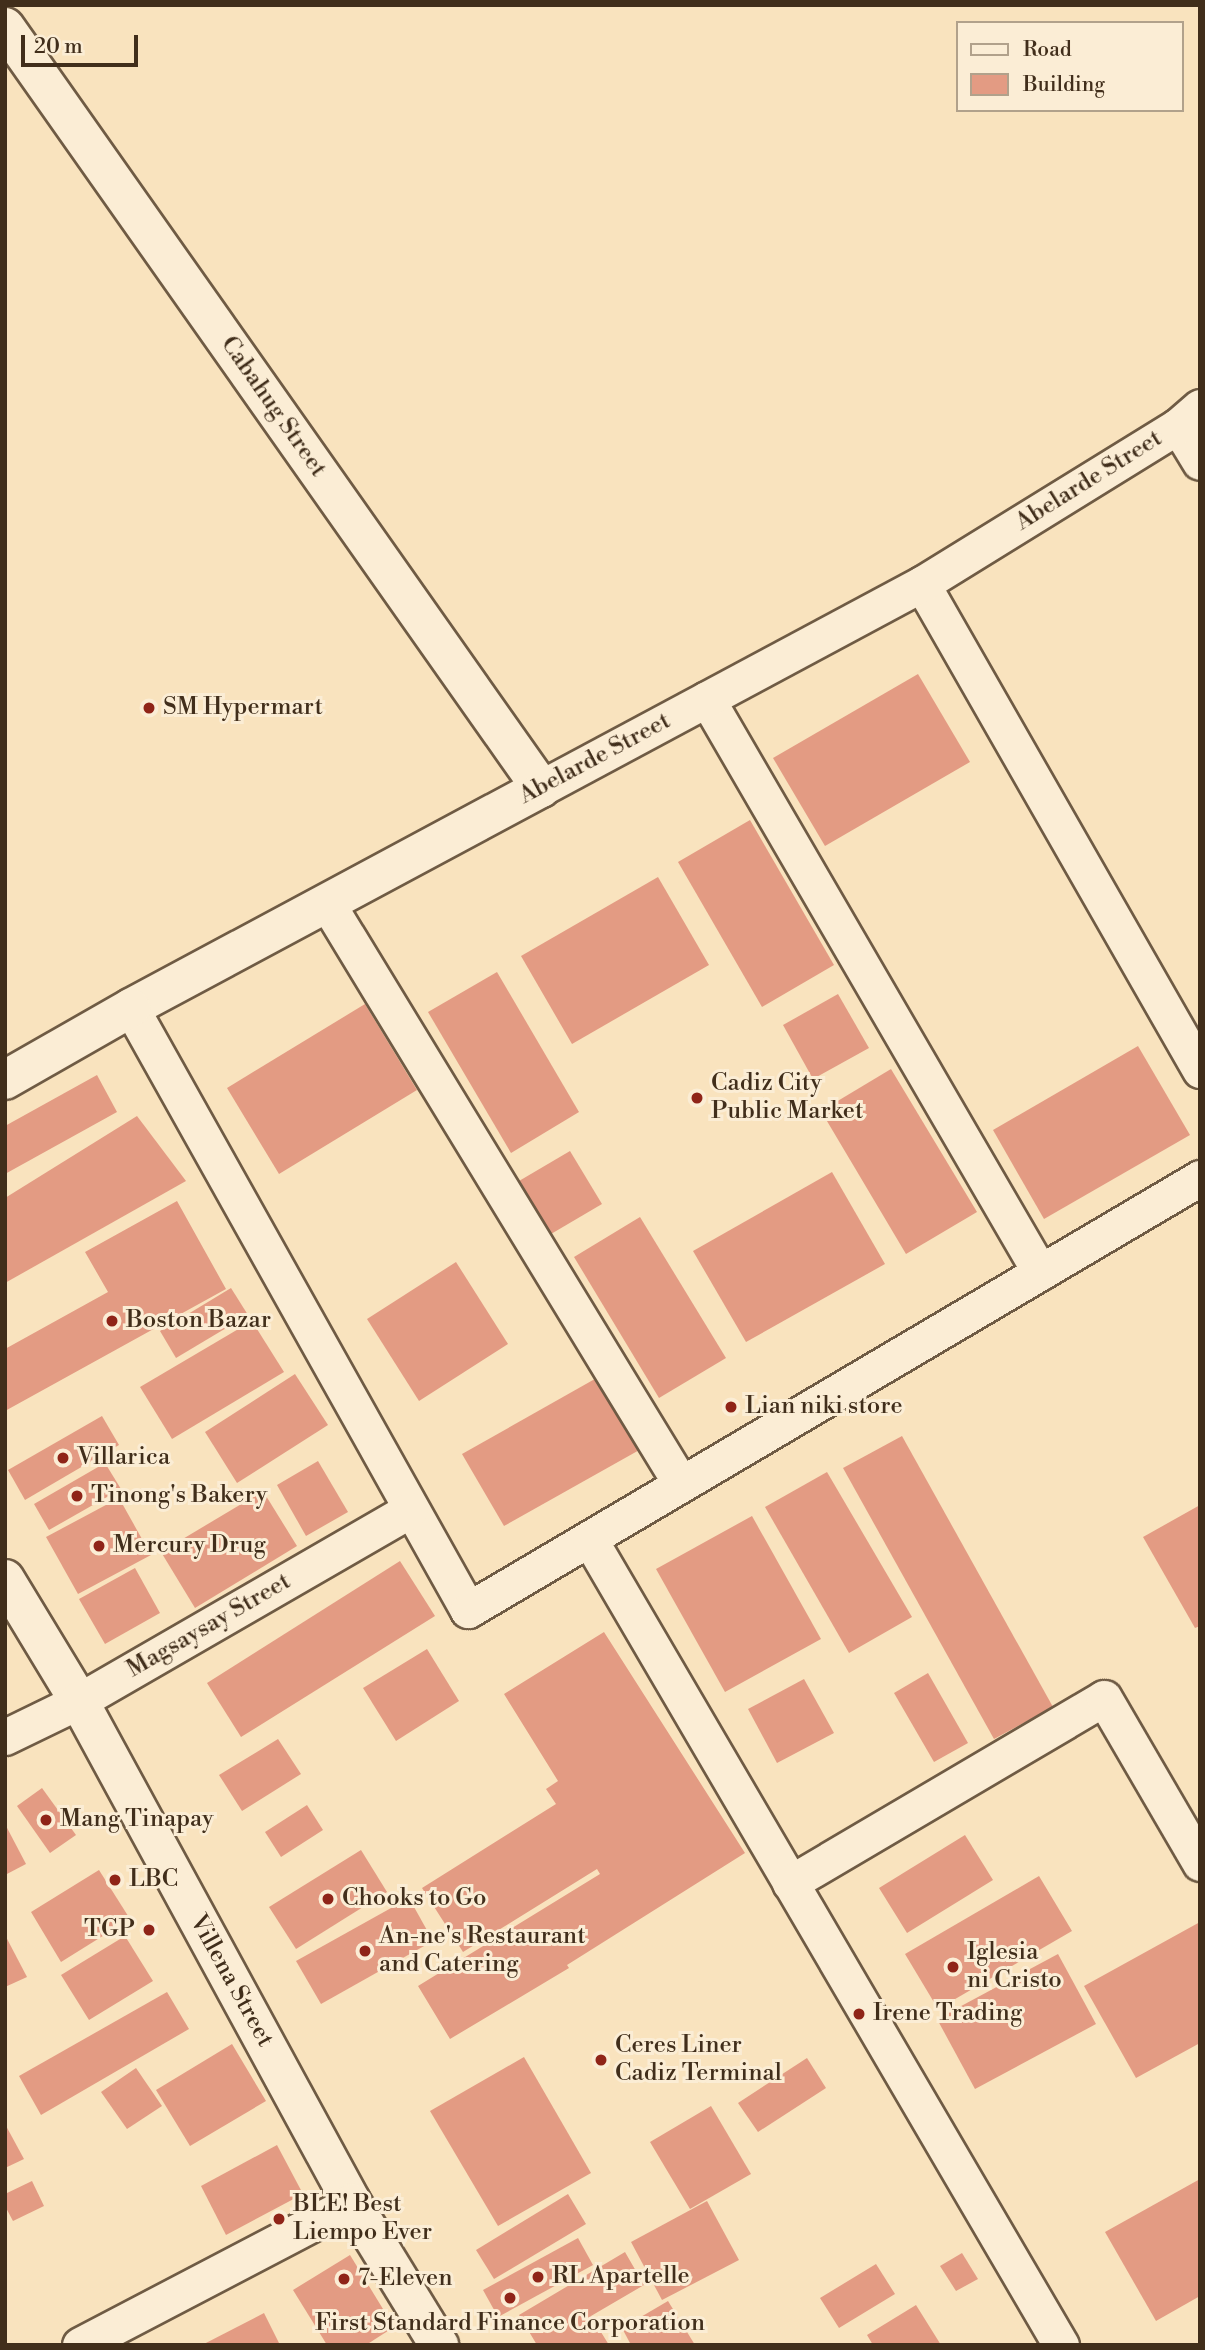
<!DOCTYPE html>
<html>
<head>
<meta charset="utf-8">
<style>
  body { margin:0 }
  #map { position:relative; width:1205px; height:2350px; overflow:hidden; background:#f9e3be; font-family:"Libre Bodoni",serif }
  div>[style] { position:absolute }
  .building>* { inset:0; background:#e39b83 }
  .roads { filter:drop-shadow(2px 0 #6f5b44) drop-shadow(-2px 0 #6f5b44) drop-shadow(0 2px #6f5b44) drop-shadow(0 -2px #6f5b44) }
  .minor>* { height:35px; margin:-17.5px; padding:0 17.5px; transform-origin:17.5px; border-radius:17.5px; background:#fbedd5 }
  .secondary>* { height:38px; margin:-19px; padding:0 19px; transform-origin:19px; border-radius:19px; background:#fbedd5 }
  .dots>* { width:19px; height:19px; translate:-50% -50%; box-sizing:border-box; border:4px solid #fbedd5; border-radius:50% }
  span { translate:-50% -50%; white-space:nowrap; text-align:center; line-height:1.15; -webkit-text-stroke:6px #fbedd5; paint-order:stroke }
  .street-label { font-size:24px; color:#412e1b }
  .poi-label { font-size:24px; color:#412e1b }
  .left { translate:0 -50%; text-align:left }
  .right { translate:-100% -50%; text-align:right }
  .frame { position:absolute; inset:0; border:7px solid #412e1b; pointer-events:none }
  .legend { position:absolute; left:956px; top:21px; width:228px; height:91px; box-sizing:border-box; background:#fbedd5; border:2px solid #b1a18b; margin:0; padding:9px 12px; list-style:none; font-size:21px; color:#412e1b }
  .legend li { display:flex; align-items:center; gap:14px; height:35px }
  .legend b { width:35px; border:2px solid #b1a18b }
  .scale { position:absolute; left:21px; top:35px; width:117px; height:32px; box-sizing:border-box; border:4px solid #412e1b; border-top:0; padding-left:9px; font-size:21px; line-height:24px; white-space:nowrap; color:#412e1b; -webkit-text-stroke:5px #fbedd5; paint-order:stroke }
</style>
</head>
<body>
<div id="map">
  <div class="building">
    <i style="clip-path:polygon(918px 674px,970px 762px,825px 846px,773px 758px)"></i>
    <i style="clip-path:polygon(750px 820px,834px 965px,762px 1007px,678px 862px)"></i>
    <i style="clip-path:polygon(658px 877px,709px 965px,572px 1044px,521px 956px)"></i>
    <i style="clip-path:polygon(497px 972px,579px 1112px,511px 1153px,428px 1012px)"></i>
    <i style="clip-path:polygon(838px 994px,869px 1048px,813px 1079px,783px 1025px)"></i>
    <i style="clip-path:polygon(365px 1004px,417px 1090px,279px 1174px,227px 1088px)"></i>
    <i style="clip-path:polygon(1138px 1046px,1190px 1135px,1044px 1219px,993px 1130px)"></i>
    <i style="clip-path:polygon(891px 1069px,977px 1212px,906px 1254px,821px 1111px)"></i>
    <i style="clip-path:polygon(97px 1075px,117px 1112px,5px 1174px,5px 1126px)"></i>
    <i style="clip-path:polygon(137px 1116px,186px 1181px,5px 1283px,5px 1198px)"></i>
    <i style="clip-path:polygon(570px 1151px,602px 1204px,551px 1234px,519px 1181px)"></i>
    <i style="clip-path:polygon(832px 1172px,885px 1264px,746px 1342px,693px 1251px)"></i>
    <i style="clip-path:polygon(177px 1201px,226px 1289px,5px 1411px,5px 1349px,108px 1292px,85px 1252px)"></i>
    <i style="clip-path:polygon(640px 1217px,726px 1358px,659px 1398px,574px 1257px)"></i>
    <i style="clip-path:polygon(456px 1262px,508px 1344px,419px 1401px,367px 1319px)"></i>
    <i style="clip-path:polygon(231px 1288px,248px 1315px,176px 1358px,160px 1331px)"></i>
    <i style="clip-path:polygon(252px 1321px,284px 1372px,172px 1439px,140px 1387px)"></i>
    <i style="clip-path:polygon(609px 1371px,650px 1444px,504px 1526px,462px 1454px)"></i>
    <i style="clip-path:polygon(295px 1374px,328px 1425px,237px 1483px,205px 1432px)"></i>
    <i style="clip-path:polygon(102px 1416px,119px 1445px,25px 1500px,8px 1470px)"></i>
    <i style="clip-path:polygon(902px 1436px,1053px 1707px,994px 1739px,843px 1468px)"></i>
    <i style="clip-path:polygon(318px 1461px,348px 1512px,306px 1536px,277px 1485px)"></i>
    <i style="clip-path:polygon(105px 1463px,121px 1489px,49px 1530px,34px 1504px)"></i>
    <i style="clip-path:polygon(827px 1472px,912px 1617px,849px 1653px,765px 1507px)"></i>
    <i style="clip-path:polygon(263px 1491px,297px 1546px,195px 1608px,161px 1552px)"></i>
    <i style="clip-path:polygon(119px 1498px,151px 1555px,78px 1594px,46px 1537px)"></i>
    <i style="clip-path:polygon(1200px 1505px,1200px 1626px,1195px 1628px,1143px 1537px)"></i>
    <i style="clip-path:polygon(752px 1516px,821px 1639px,725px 1692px,656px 1569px)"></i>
    <i style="clip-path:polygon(400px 1561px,435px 1616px,241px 1737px,207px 1683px)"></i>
    <i style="clip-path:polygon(135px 1568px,160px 1613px,105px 1644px,79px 1599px)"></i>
    <i style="clip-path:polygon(604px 1632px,745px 1853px,567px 1965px,569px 1968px,450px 2039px,418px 1986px,600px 1874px,597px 1869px,463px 1952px,422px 1888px,556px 1804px,546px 1789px,558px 1781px,504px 1694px)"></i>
    <i style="clip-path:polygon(427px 1649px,459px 1701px,396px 1741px,363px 1688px)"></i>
    <i style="clip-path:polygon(928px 1673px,968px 1743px,934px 1762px,894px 1693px)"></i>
    <i style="clip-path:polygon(804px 1679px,834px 1733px,777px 1763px,748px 1709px)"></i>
    <i style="clip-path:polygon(278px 1739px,301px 1774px,242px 1811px,219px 1775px)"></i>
    <i style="clip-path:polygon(42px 1788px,76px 1835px,50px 1853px,17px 1806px)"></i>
    <i style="clip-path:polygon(307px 1805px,323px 1830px,281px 1857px,265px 1832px)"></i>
    <i style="clip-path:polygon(5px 1824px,26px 1864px,5px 1875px)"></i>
    <i style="clip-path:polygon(965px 1835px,993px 1880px,907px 1933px,879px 1888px)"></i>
    <i style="clip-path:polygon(361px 1850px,387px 1892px,296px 1949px,269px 1907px)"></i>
    <i style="clip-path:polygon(99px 1870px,130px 1919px,61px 1962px,31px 1912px)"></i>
    <i style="clip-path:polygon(1039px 1876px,1072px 1931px,938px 2009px,905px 1954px)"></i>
    <i style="clip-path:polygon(409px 1898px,433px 1941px,321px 2004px,296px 1961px)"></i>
    <i style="clip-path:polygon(1200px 1922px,1200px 2043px,1136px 2078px,1084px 1986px)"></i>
    <i style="clip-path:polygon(5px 1935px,27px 1977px,5px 1987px)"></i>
    <i style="clip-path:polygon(125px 1936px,153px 1981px,89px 2020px,61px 1975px)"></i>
    <i style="clip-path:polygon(1058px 1954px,1096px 2024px,975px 2089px,937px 2019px)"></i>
    <i style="clip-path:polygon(167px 1992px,189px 2029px,41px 2115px,19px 2076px)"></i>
    <i style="clip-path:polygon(232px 2044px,266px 2101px,190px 2146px,156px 2090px)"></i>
    <i style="clip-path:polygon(524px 2057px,591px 2173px,498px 2226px,430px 2111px)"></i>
    <i style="clip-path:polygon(807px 2058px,826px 2088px,758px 2132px,738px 2103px)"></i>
    <i style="clip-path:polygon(136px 2068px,162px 2106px,127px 2129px,101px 2092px)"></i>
    <i style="clip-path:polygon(711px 2106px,751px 2174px,690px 2209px,650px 2142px)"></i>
    <i style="clip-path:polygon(5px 2124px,24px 2159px,5px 2168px)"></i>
    <i style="clip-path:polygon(277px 2145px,303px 2194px,226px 2235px,201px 2186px)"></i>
    <i style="clip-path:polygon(1200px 2179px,1200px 2296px,1156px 2321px,1105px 2232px)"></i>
    <i style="clip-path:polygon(32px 2181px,44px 2206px,13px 2221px,5px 2206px,5px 2194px)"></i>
    <i style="clip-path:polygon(568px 2194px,586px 2224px,494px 2279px,476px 2250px)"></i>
    <i style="clip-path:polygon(707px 2201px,739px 2260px,662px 2300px,631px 2242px)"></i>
    <i style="clip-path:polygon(578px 2238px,593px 2265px,498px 2317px,483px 2290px)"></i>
    <i style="clip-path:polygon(625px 2252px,644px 2285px,591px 2316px,609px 2345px,537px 2345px,519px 2315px)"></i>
    <i style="clip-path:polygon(962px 2253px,978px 2279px,956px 2291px,940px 2266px)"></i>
    <i style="clip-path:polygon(350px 2255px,394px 2327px,366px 2345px,327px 2345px,293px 2290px)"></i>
    <i style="clip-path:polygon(876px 2264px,895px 2294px,839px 2328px,820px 2298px)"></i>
    <i style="clip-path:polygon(668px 2301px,695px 2345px,631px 2345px,622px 2328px)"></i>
    <i style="clip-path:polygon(916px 2305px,941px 2345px,873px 2345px,867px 2335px)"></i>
    <i style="clip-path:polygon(264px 2313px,280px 2345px,202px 2345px)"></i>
  </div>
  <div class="roads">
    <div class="minor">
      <i style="left:1178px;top:426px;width:42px;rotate:58.6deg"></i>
      <i style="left:922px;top:584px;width:560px;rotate:60.23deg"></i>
      <i style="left:707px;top:699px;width:663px;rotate:59.84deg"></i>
      <i style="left:541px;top:788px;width:432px;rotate:-28.2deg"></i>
      <i style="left:922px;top:584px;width:301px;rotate:-31.7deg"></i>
      <i style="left:1178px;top:426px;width:29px;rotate:-41deg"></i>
      <i style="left:327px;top:903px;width:680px;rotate:58.65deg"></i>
      <i style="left:131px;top:1008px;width:690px;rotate:60.76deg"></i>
      <i style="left:468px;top:1610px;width:850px;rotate:-30.55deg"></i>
      <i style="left:590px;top:1540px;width:933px;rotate:59.67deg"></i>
      <i style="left:5px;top:1737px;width:82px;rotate:-25.9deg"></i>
      <i style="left:79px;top:1701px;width:382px;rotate:-30deg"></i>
      <i style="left:790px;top:1883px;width:364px;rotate:-30.5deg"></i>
      <i style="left:1104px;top:1698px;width:191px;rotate:59.8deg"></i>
      <i style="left:80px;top:2345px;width:307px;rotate:-27.6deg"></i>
    </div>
    <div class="secondary">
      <i style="left:5px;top:27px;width:931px;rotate:54.84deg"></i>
      <i style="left:541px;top:788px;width:465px;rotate:151.8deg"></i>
      <i style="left:131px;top:1008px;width:145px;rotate:150.3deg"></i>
      <i style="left:5px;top:1579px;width:143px;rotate:58.8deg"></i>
      <i style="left:79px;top:1701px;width:571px;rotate:61.46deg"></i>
      <i style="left:352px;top:2203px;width:167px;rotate:58.5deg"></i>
    </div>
  </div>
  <div class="dots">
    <i style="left:149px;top:708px;background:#8f2418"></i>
    <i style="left:697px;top:1098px;background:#8f2418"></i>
    <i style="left:112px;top:1321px;background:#8f2418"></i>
    <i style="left:731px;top:1407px;background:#8f2418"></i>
    <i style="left:63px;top:1458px;background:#8f2418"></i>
    <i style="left:77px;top:1496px;background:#8f2418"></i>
    <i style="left:99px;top:1546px;background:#8f2418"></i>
    <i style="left:46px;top:1820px;background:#8f2418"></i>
    <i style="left:115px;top:1880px;background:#8f2418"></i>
    <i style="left:328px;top:1899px;background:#8f2418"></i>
    <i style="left:149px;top:1930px;background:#8f2418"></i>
    <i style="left:365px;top:1951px;background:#8f2418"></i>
    <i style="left:953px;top:1967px;background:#8f2418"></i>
    <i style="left:859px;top:2014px;background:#8f2418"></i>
    <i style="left:601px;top:2060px;background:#8f2418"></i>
    <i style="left:279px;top:2219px;background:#8f2418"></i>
    <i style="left:538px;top:2277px;background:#8f2418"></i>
    <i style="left:344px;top:2279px;background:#8f2418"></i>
    <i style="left:510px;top:2298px;background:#8f2418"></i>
  </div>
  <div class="street-label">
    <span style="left:273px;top:407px;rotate:55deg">Cabahug Street</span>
    <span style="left:1089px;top:481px;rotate:-32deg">Abelarde Street</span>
    <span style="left:595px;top:759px;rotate:-28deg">Abelarde Street</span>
    <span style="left:209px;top:1626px;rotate:-30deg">Magsaysay Street</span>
    <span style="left:231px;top:1981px;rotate:61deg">Villena Street</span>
  </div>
  <div class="poi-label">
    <span class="left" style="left:163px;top:708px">SM Hypermart</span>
    <span class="left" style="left:711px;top:1098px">Cadiz City<br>Public Market</span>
    <span class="left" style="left:126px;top:1321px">Boston Bazar</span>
    <span class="left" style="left:745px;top:1407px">Lian niki store</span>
    <span class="left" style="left:77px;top:1458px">Villarica</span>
    <span class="left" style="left:91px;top:1496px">Tinong's Bakery</span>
    <span class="left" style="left:113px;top:1546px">Mercury Drug</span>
    <span class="left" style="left:60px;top:1820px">Mang Tinapay</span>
    <span class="left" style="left:129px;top:1880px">LBC</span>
    <span class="left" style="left:342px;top:1899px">Chooks to Go</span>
    <span class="right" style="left:135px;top:1930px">TGP</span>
    <span class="left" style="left:379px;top:1951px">An-ne's Restaurant<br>and Catering</span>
    <span class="left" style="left:967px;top:1967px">Iglesia<br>ni Cristo</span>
    <span class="left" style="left:873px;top:2014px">Irene Trading</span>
    <span class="left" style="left:615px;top:2060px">Ceres Liner<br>Cadiz Terminal</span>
    <span class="left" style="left:293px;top:2219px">BLE! Best<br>Liempo Ever</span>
    <span class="left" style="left:552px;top:2277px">RL Apartelle</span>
    <span class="left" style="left:358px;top:2279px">7-Eleven</span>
    <span style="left:510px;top:2324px">First Standard Finance Corporation</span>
  </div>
  <div class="frame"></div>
  <ul class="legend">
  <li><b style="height:9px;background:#fbedd5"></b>Road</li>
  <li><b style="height:19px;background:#e39b83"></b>Building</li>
  </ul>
  <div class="scale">20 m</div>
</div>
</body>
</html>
